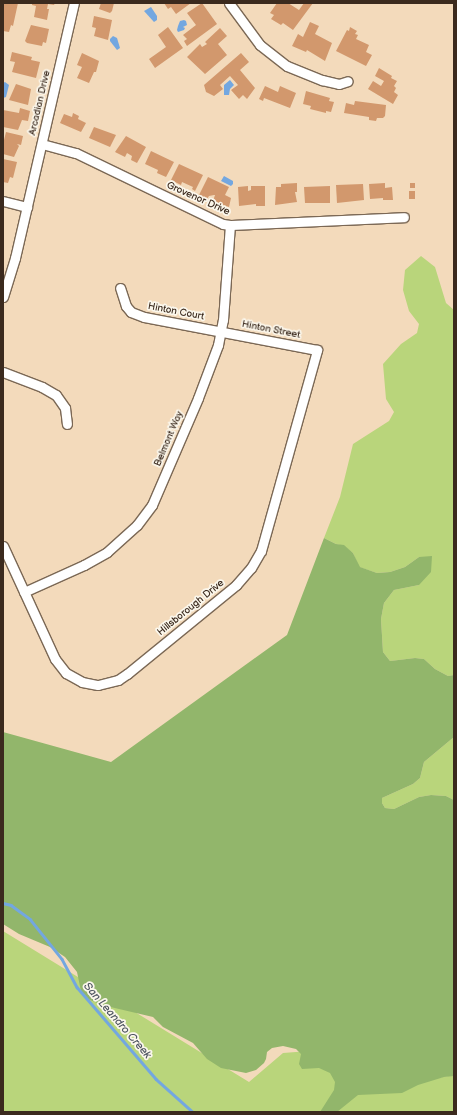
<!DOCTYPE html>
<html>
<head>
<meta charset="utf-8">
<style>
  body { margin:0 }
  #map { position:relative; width:457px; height:1115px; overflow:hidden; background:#f3dabb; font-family:"Balsamiq Sans",sans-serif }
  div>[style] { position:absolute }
  .green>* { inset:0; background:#b9d57b }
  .forest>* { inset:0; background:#92b66b }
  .water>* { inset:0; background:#73a7e0 }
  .stream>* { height:2.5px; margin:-1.25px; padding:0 1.25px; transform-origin:1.25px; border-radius:1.25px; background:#73a7e0 }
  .building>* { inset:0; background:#d2986d }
  .roads { filter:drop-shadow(1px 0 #7b6855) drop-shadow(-1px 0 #7b6855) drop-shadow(0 1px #7b6855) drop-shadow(0 -1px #7b6855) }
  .street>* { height:9px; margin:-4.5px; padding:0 4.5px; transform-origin:4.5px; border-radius:4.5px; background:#fff }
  span { translate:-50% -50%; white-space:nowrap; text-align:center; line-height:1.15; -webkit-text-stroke:3.5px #fbf7ec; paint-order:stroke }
  .street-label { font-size:10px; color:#3b2a1e }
  .water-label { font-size:11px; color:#4f5662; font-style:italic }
  .frame { position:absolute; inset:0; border:4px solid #3b2a1e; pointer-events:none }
</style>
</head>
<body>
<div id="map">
  <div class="green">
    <i style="clip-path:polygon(421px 256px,435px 267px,446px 303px,454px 310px,454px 675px,448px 676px,435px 669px,424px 659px,415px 658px,390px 661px,383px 652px,381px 619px,384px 603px,394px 590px,419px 585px,419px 557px,405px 567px,390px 572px,377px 573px,359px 567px,353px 553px,344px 546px,336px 544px,324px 538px,340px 497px,353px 444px,389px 421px,394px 412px,386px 399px,383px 364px,401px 344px,417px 333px,419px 324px,409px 311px,403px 290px,405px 270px)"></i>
    <i style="clip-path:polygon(454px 737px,454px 800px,446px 796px,431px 795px,419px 797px,394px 809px,385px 808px,382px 803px,382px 798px,413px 784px,420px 778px,424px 762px)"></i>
    <i style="clip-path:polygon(3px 931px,249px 1082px,283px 1053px,309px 1051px,375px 1089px,454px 1075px,454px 1112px,3px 1112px)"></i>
  </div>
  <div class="forest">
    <i style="clip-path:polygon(324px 538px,336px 544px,344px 545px,353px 553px,360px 567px,377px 573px,390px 572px,405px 567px,419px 557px,432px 556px,431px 572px,419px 585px,394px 590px,384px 603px,381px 619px,383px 652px,390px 661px,415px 658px,424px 659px,435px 669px,448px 676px,454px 675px,454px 737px,424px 762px,420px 778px,413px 784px,382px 798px,382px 803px,385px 808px,394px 809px,419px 797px,431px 795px,446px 796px,454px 800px,454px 1076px,444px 1077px,418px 1085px,402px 1093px,358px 1095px,337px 1112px,320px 1112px,334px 1090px,335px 1082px,330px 1073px,319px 1068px,302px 1069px,299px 1064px,301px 1054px,296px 1049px,283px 1046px,272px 1048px,267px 1052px,266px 1059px,264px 1063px,256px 1070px,246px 1073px,221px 1068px,207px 1059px,193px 1043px,163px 1027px,153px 1017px,102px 1005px,88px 999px,81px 991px,77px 972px,65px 957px,50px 947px,19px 934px,3px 924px,3px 732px,111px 762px,287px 635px)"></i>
  </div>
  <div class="water">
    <i style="clip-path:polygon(151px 7px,157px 16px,157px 20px,154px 22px,144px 11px)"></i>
    <i style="clip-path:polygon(184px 20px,186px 21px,187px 25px,183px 27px,185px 28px,184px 30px,178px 32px,177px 30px,178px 26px,180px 21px)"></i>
    <i style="clip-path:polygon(113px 36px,117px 38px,120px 48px,117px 50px,110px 41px,110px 39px)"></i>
    <i style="clip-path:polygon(230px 80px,234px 85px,230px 89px,229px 95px,224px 95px,224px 85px)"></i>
    <i style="clip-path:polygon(5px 82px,9px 85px,6px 97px,3px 98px,3px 83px)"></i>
    <i style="clip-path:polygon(224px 176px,233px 181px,233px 184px,231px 186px,221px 181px)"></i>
  </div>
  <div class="stream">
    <i style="left:3px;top:903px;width:8px;rotate:14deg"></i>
    <i style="left:11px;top:905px;width:24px;rotate:36deg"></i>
    <i style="left:30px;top:919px;width:51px;rotate:51.3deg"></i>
    <i style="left:62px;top:959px;width:32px;rotate:62deg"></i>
    <i style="left:77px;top:987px;width:121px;rotate:49.3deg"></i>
    <i style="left:156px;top:1079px;width:50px;rotate:41.7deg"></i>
  </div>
  <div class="building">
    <i style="clip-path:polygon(3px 3px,18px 3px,13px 26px,11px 25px,9px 32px,3px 31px)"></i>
    <i style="clip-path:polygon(32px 3px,55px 3px,54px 5px,48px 4px,47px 9px,49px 9px,47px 20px,34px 17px,36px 6px,32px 5px)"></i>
    <i style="clip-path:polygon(101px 3px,114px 3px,112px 11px,110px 13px,99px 9px)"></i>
    <i style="clip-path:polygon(164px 3px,191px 3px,176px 14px,171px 7px,168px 9px)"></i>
    <i style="clip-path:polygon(202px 3px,217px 24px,187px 46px,184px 41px,187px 39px,183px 35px,196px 25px,187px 13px)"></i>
    <i style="clip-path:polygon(277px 3px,288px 3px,299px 10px,304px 3px,313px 3px,293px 30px,283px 23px,281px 25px,271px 19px,274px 15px,270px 13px)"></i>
    <i style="clip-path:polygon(94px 16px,112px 20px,108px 40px,94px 36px,96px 28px,92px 27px)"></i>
    <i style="clip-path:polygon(310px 22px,319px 26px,315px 34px,332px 43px,325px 61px,307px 50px,306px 52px,292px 46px,298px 34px,303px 37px)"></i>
    <i style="clip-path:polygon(31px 25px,49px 29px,46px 43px,43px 42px,42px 46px,27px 43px,25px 41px)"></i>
    <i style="clip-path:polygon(168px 27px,183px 48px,155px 68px,149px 59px,166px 47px,158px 35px)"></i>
    <i style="clip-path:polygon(350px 27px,357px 31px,355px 34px,358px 35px,356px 39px,369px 45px,366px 52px,372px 55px,366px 66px,336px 51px,347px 30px,349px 31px)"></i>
    <i style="clip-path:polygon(220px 28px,227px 36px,218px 44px,227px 55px,205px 74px,187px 57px,200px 44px,202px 47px,207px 44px,205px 42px)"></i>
    <i style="clip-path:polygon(12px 52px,32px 57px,31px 60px,40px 62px,36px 78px,12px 72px,15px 62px,10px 61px)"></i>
    <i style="clip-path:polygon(82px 53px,99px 61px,96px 72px,94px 72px,89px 83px,77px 78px,82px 67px,77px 65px)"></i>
    <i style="clip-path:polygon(241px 53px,249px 62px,240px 70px,255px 88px,247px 99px,243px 95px,239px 99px,231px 90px,238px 85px,230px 76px,220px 85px,223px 89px,214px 96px,206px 92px,204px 85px)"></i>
    <i style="clip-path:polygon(379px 68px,392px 76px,391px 78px,397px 81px,394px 86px,396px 88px,394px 92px,398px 95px,393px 104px,368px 89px,373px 81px,381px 86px,384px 81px,375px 76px)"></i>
    <i style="clip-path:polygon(16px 84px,31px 89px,28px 105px,9px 100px)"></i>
    <i style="clip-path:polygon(265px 86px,278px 92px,280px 86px,296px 93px,290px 108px,264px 98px,263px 101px,259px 99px)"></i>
    <i style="clip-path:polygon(306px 91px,330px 98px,329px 101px,334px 102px,331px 112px,326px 111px,326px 113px,310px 109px,311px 106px,303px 104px)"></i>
    <i style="clip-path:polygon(355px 101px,386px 105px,385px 116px,383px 118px,377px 118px,376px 121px,369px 120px,369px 117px,344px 113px,346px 103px,354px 105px)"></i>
    <i style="clip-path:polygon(20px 108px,30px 111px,28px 121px,22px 120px,18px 130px,3px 127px,3px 110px,19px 113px)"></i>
    <i style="clip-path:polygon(73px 113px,79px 116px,78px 119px,86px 123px,81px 132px,60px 123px,64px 114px,72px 117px)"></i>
    <i style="clip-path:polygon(94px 127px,116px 135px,110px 147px,89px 138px)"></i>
    <i style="clip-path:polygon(6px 132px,23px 136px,21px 145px,17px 144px,19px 146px,14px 157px,3px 154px,3px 144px)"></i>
    <i style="clip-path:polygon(126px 136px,146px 147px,137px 163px,131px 160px,132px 156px,127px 153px,125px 157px,115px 152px)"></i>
    <i style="clip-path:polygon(151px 151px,174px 162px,166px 177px,157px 173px,158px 170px,145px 164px)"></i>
    <i style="clip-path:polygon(3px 159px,17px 162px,13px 178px,10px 177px,8px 183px,3px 182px)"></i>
    <i style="clip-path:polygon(179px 164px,203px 175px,195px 191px,192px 189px,193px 187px,182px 182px,181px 185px,171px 180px)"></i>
    <i style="clip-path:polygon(208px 177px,229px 187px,225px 195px,231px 198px,229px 207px,213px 201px,215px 195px,214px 195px,209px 196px,207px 199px,199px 195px)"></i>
    <i style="clip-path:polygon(297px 183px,297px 192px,295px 192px,297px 202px,275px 205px,276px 187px,281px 187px,281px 184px)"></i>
    <i style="clip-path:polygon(385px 183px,385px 188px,392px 187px,393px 200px,383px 200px,383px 198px,370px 199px,369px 184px)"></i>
    <i style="clip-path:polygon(410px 183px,415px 183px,415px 188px,410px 188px)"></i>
    <i style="clip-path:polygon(363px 184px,364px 200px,337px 203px,336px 185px)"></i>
    <i style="clip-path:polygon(248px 186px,248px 191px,251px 190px,251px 186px,265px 186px,265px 206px,256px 206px,256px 204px,239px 206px,238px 187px)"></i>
    <i style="clip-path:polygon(330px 186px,330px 203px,305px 203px,304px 187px)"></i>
    <i style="clip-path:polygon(409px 191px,415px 191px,415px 199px,409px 199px)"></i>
  </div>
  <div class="roads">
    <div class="street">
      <i style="left:229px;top:3px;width:52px;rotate:53.6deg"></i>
      <i style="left:260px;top:45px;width:34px;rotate:38deg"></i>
      <i style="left:287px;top:66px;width:38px;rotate:22deg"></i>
      <i style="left:322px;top:80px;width:17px;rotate:13deg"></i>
      <i style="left:339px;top:84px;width:9px;rotate:-18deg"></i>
      <i style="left:42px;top:144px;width:35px;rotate:15deg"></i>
      <i style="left:76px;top:153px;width:163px;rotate:25.8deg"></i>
      <i style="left:223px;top:224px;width:7px;rotate:8deg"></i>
      <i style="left:230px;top:225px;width:174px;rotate:-2.6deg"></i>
      <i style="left:3px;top:201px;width:25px;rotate:14deg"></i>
      <i style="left:3px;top:297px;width:41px;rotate:-72.9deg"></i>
      <i style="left:15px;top:258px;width:262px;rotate:-77deg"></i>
      <i style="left:3px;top:372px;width:42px;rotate:21deg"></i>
      <i style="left:42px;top:387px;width:16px;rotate:30deg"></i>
      <i style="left:56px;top:395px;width:16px;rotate:55deg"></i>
      <i style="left:65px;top:408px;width:16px;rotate:83deg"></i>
      <i style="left:3px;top:546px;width:124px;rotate:65.3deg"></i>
      <i style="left:55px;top:659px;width:18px;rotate:52deg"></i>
      <i style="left:66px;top:673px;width:18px;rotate:29deg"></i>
      <i style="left:82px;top:682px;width:16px;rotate:11deg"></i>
      <i style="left:98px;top:685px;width:21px;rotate:-14deg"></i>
      <i style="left:118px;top:680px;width:11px;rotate:-34deg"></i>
      <i style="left:127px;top:674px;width:141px;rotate:-39.2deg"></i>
      <i style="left:236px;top:585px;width:23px;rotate:-49deg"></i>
      <i style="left:251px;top:568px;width:20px;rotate:-60deg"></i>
      <i style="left:261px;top:551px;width:209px;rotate:-74.4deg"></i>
      <i style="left:317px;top:350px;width:176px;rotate:-169.2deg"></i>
      <i style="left:144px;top:317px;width:14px;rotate:-159deg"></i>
      <i style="left:131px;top:312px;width:8px;rotate:-130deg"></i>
      <i style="left:126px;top:306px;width:19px;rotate:-108deg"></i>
      <i style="left:24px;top:592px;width:66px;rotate:-24.2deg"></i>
      <i style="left:84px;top:565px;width:26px;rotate:-29deg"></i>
      <i style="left:107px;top:552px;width:40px;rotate:-42deg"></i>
      <i style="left:137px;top:525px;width:25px;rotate:-53deg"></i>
      <i style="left:152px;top:505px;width:116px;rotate:-66.7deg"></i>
      <i style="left:198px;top:398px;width:57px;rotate:-69.3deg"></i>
      <i style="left:218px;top:345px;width:25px;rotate:-79deg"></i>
      <i style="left:223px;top:320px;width:95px;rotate:-85.8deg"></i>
    </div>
  </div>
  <div class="street-label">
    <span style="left:40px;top:103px;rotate:-77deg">Arcadian Drive</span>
    <span style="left:198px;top:199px;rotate:24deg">Grovenor Drive</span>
    <span style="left:176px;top:312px;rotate:11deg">Hinton Court</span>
    <span style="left:271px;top:330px;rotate:11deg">Hinton Street</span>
    <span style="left:169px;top:439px;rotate:-67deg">Belmont Way</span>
    <span style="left:191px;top:608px;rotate:-39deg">Hillsborough Drive</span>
  </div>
  <div class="water-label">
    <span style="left:117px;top:1021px;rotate:49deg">San Leandro Creek</span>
  </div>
  <div class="frame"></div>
</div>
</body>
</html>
